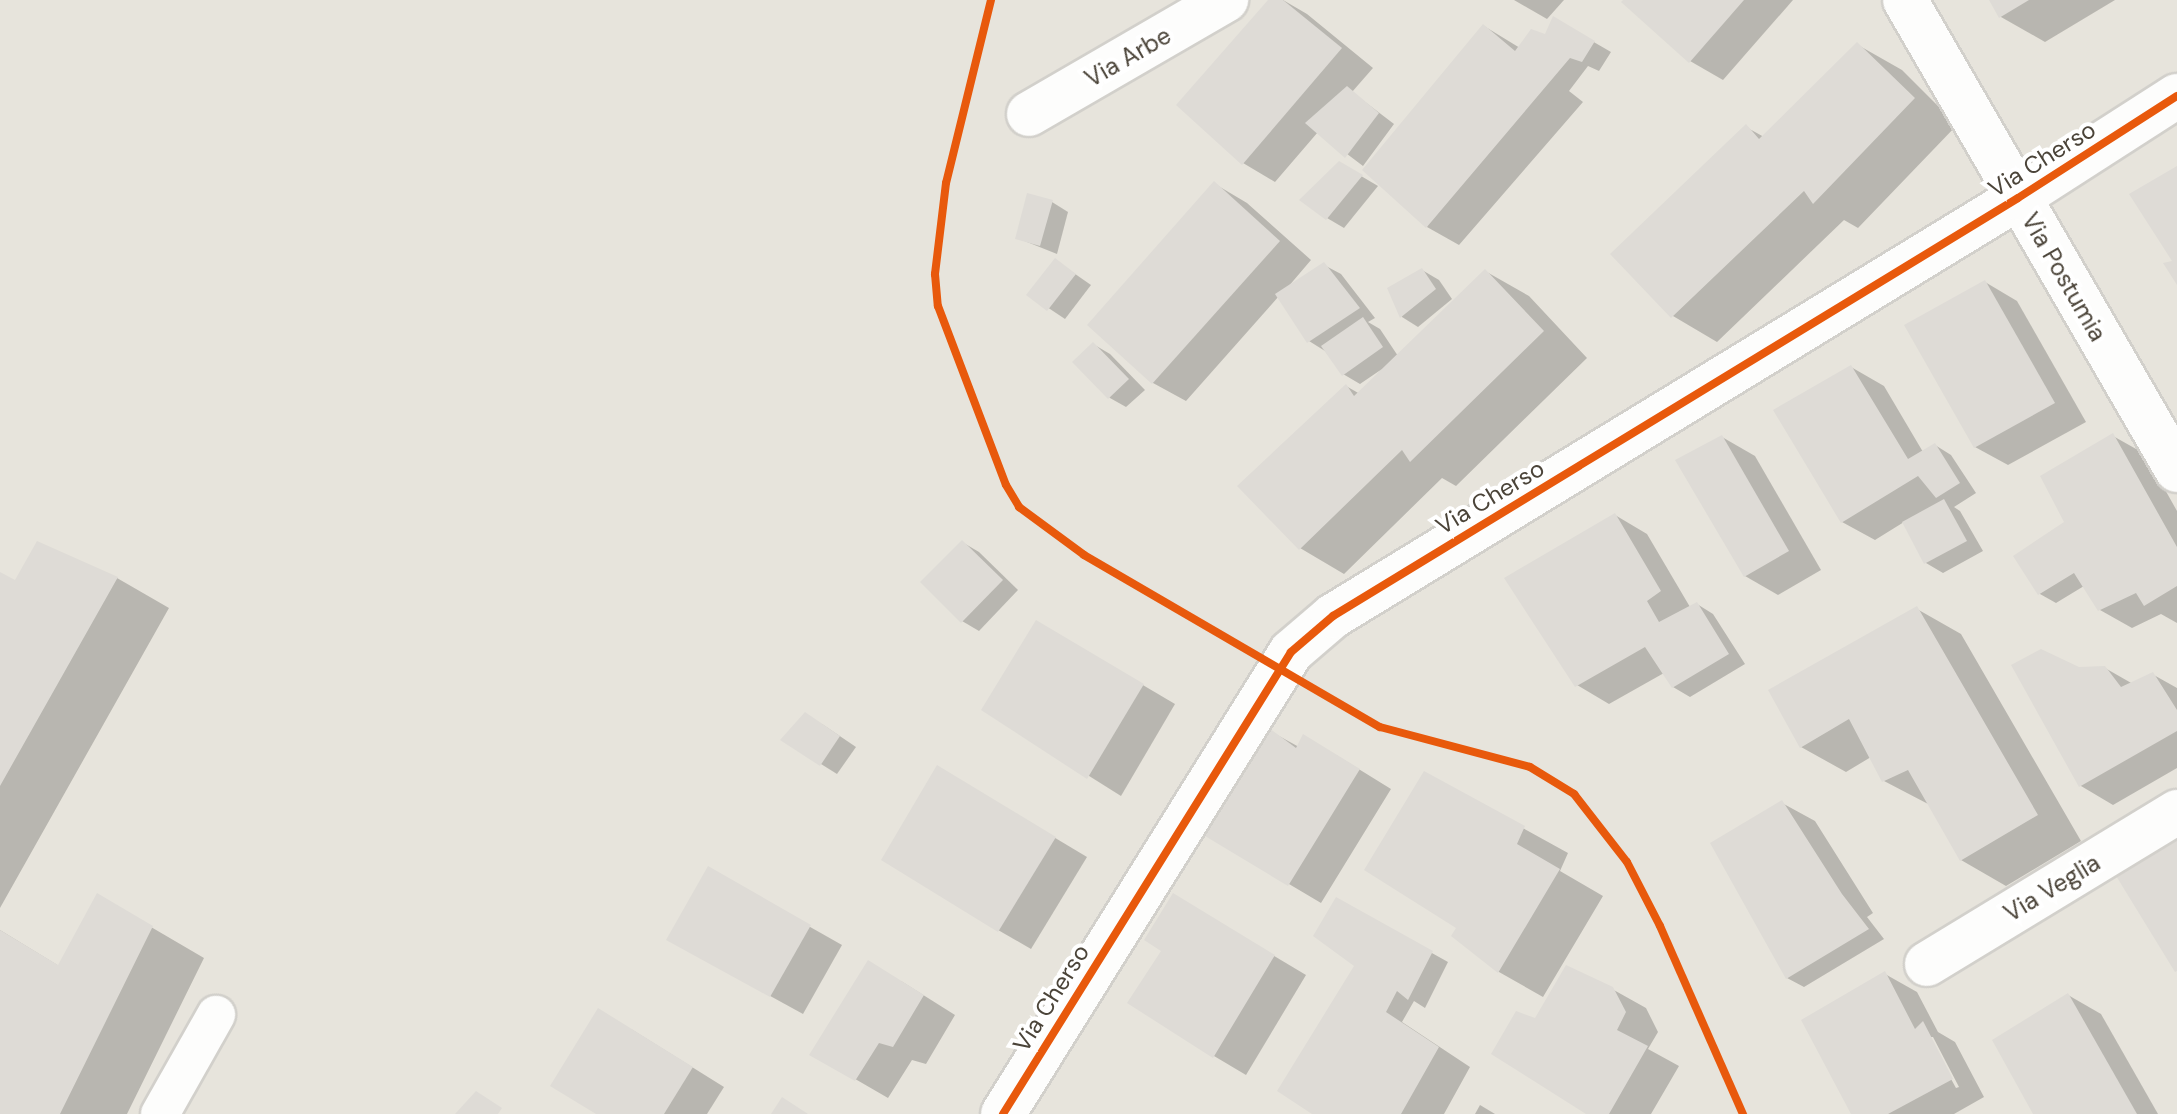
<!DOCTYPE html>
<html>
<head>
<meta charset="utf-8">
<style>
  body { margin:0 }
  #map { position:relative; width:2177px; height:1114px; overflow:hidden; background:#f4f2ee; font-family:"DM Sans",sans-serif }
  div>[style] { position:absolute }
  .residential>* { inset:0; background:#e7e4dc }
  .shadow>* { inset:0; background:#0003 }
  .building>* { inset:0; background:#dedbd6 }
  .roads { filter:drop-shadow(2px 0 #d2d0cb) drop-shadow(-2px 0 #d2d0cb) drop-shadow(0 2px #d2d0cb) drop-shadow(0 -2px #d2d0cb) }
  .lane>* { height:38px; margin:-19px; padding:0 19px; transform-origin:19px; border-radius:19px; background:#fdfdfc }
  .street>* { height:44px; margin:-22px; padding:0 22px; transform-origin:22px; border-radius:22px; background:#fdfdfc }
  .cycleway>* { height:8px; margin:-4px; padding:0 4px; transform-origin:4px; border-radius:4px; background:#e8590c }
  span { translate:-50% -50%; white-space:nowrap; text-align:center; line-height:1.15; -webkit-text-stroke:8px #fff; paint-order:stroke }
  .street-label { font-size:24px; color:#4b4439 }
</style>
</head>
<body>
<div id="map">
  <div class="residential">
    <i style="clip-path:polygon(0 0,2177px 0,2177px 1114px,0 1114px)"></i>
  </div>
  <div class="shadow">
    <i style="clip-path:polygon(1271px 0,1283px 0,1307px 14px,1373px 68px,1352px 92px,1394px 124px,1363px 166px,1318px 132px,1275px 182px,1243px 163px)"></i>
    <i style="clip-path:polygon(1514px 0,1564px 0,1547px 19px)"></i>
    <i style="clip-path:polygon(1625px 0,1793px 0,1723px 80px,1690px 61px)"></i>
    <i style="clip-path:polygon(1991px 0,2115px 0,2045px 42px,2001px 17px)"></i>
    <i style="clip-path:polygon(1554px 19px,1611px 52px,1599px 71px,1588px 66px,1569px 91px,1583px 102px,1459px 245px,1427px 227px,1484px 26px,1520px 48px,1546px 37px)"></i>
    <i style="clip-path:polygon(1858px 45px,1902px 70px,1957px 125px,1858px 228px,1844px 220px,1717px 342px,1673px 316px,1613px 254px,1746px 127px,1764px 137px)"></i>
    <i style="clip-path:polygon(1339px 163px,1378px 186px,1344px 228px,1327px 218px)"></i>
    <i style="clip-path:polygon(1215px 184px,1247px 203px,1311px 260px,1288px 287px,1324px 265px,1341px 274px,1375px 318px,1368px 322px,1380px 329px,1398px 356px,1485px 271px,1529px 296px,1587px 358px,1456px 486px,1442px 478px,1344px 574px,1300px 548px,1346px 386px,1360px 394px,1382px 369px,1360px 384px,1343px 374px,1325px 351px,1309px 341px,1279px 296px,1186px 401px,1153px 383px,1089px 325px)"></i>
    <i style="clip-path:polygon(1052px 202px,1068px 212px,1057px 254px,1017px 238px)"></i>
    <i style="clip-path:polygon(1055px 260px,1091px 285px,1065px 319px,1029px 295px)"></i>
    <i style="clip-path:polygon(1422px 270px,1439px 280px,1452px 299px,1418px 327px,1402px 317px,1390px 288px)"></i>
    <i style="clip-path:polygon(1985px 282px,2017px 301px,2086px 422px,2008px 465px,1975px 447px)"></i>
    <i style="clip-path:polygon(1093px 344px,1110px 354px,1145px 390px,1126px 407px,1110px 398px,1074px 362px)"></i>
    <i style="clip-path:polygon(1851px 367px,1884px 386px,1923px 452px,1935px 445px,1951px 455px,1976px 493px,1954px 507px,1960px 511px,1983px 551px,1943px 573px,1926px 563px,1904px 522px,1875px 540px,1842px 522px)"></i>
    <i style="clip-path:polygon(2113px 436px,2145px 454px,2177px 511px,2177px 623px,2161px 614px,2132px 628px,2100px 610px,2084px 586px,2056px 603px,2040px 594px,2015px 556px,2067px 522px)"></i>
    <i style="clip-path:polygon(1722px 437px,1755px 456px,1821px 570px,1778px 595px,1745px 576px)"></i>
    <i style="clip-path:polygon(1615px 515px,1647px 534px,1690px 607px,1697px 604px,1713px 614px,1745px 664px,1690px 697px,1673px 687px,1664px 673px,1609px 704px,1577px 685px)"></i>
    <i style="clip-path:polygon(962px 542px,979px 552px,1018px 590px,979px 631px,962px 621px)"></i>
    <i style="clip-path:polygon(38px 543px,117px 578px,169px 608px,0 908px,0 574px,16px 582px)"></i>
    <i style="clip-path:polygon(1917px 609px,1961px 634px,2081px 841px,2006px 886px,1961px 860px,1930px 805px,1884px 781px,1871px 757px,1846px 772px,1801px 747px)"></i>
    <i style="clip-path:polygon(1036px 622px,1175px 704px,1121px 796px,984px 710px)"></i>
    <i style="clip-path:polygon(2105px 668px,2133px 684px,2152px 674px,2177px 688px,2177px 768px,2113px 805px,2081px 786px,2079px 669px)"></i>
    <i style="clip-path:polygon(822px 724px,856px 747px,837px 774px,821px 764px)"></i>
    <i style="clip-path:polygon(1270px 731px,1299px 747px,1336px 755px,1391px 789px,1321px 903px,1208px 836px)"></i>
    <i style="clip-path:polygon(1425px 774px,1568px 853px,1560px 871px,1603px 896px,1543px 997px,1499px 972px,1453px 936px,1459px 927px)"></i>
    <i style="clip-path:polygon(970px 787px,1087px 857px,1031px 949px,998px 930px)"></i>
    <i style="clip-path:polygon(1782px 803px,1815px 821px,1873px 913px,1867px 917px,1884px 939px,1804px 987px,1787px 978px,1712px 844px)"></i>
    <i style="clip-path:polygon(708px 869px,842px 945px,803px 1014px,701px 958px)"></i>
    <i style="clip-path:polygon(98px 896px,204px 958px,127px 1114px,0 1114px,0 930px,59px 966px)"></i>
    <i style="clip-path:polygon(1337px 900px,1448px 962px,1425px 1008px,1414px 1001px,1402px 1022px,1470px 1067px,1444px 1114px,1316px 1114px,1357px 966px)"></i>
    <i style="clip-path:polygon(1206px 915px,1306px 975px,1246px 1075px,1214px 1056px)"></i>
    <i style="clip-path:polygon(evenodd,1885px 974px,1917px 992px,1938px 1032px,1955px 1042px,1984px 1097px,1954px 1114px,1853px 1114px,1885px 974px,1928px 1037px,1933px 1037px,1959px 1087px,1956px 1088px,1928px 1037px)"></i>
    <i style="clip-path:polygon(901px 981px,955px 1015px,926px 1064px,912px 1060px,888px 1098px,812px 1054px)"></i>
    <i style="clip-path:polygon(1612px 989px,1646px 1008px,1658px 1032px,1648px 1049px,1679px 1066px,1651px 1114px,1590px 1114px,1536px 1021px)"></i>
    <i style="clip-path:polygon(2068px 995px,2101px 1014px,2158px 1114px,2036px 1114px)"></i>
    <i style="clip-path:polygon(631px 1029px,724px 1087px,707px 1114px,599px 1114px)"></i>
    <i style="clip-path:polygon(1480px 1105px,1495px 1114px,1475px 1114px)"></i>
  </div>
  <div class="building">
    <i style="clip-path:polygon(1268px 0,1283px 0,1342px 48px,1242px 165px,1176px 105px)"></i>
    <i style="clip-path:polygon(1623px 0,1744px 0,1689px 63px,1621px 2px)"></i>
    <i style="clip-path:polygon(1989px 0,2029px 0,1999px 18px)"></i>
    <i style="clip-path:polygon(1553px 16px,1595px 41px,1582px 62px,1570px 58px,1426px 228px,1362px 170px,1483px 24px,1515px 51px,1531px 29px,1545px 34px)"></i>
    <i style="clip-path:polygon(1857px 42px,1915px 98px,1813px 204px,1804px 191px,1671px 318px,1610px 254px,1746px 124px,1759px 139px)"></i>
    <i style="clip-path:polygon(1347px 86px,1379px 113px,1345px 158px,1305px 123px)"></i>
    <i style="clip-path:polygon(1339px 161px,1363px 175px,1326px 220px,1299px 200px)"></i>
    <i style="clip-path:polygon(2177px 166px,2177px 285px,2163px 263px,2172px 261px,2129px 194px)"></i>
    <i style="clip-path:polygon(1214px 181px,1280px 241px,1152px 384px,1087px 325px)"></i>
    <i style="clip-path:polygon(1027px 193px,1053px 200px,1040px 246px,1015px 239px)"></i>
    <i style="clip-path:polygon(1055px 258px,1076px 274px,1047px 311px,1026px 295px)"></i>
    <i style="clip-path:polygon(1324px 262px,1360px 308px,1307px 343px,1275px 294px)"></i>
    <i style="clip-path:polygon(1422px 268px,1436px 289px,1400px 318px,1387px 288px)"></i>
    <i style="clip-path:polygon(1485px 269px,1544px 331px,1410px 462px,1402px 450px,1299px 550px,1237px 486px,1346px 384px,1354px 396px)"></i>
    <i style="clip-path:polygon(1985px 280px,2055px 403px,1974px 448px,1904px 325px)"></i>
    <i style="clip-path:polygon(1363px 317px,1383px 347px,1342px 376px,1321px 346px)"></i>
    <i style="clip-path:polygon(1093px 342px,1129px 379px,1108px 399px,1072px 362px)"></i>
    <i style="clip-path:polygon(1851px 365px,1908px 459px,1935px 443px,1960px 483px,1936px 498px,1918px 476px,1841px 523px,1773px 410px)"></i>
    <i style="clip-path:polygon(2113px 433px,2177px 547px,2177px 586px,2144px 606px,2136px 593px,2098px 611px,2074px 573px,2038px 595px,2013px 556px,2064px 522px,2040px 476px)"></i>
    <i style="clip-path:polygon(1722px 435px,1789px 551px,1744px 577px,1675px 460px)"></i>
    <i style="clip-path:polygon(1944px 499px,1967px 541px,1924px 564px,1902px 522px)"></i>
    <i style="clip-path:polygon(1615px 513px,1661px 591px,1647px 601px,1659px 622px,1697px 602px,1729px 654px,1672px 688px,1645px 647px,1575px 687px,1504px 578px)"></i>
    <i style="clip-path:polygon(962px 540px,1003px 580px,961px 623px,920px 582px)"></i>
    <i style="clip-path:polygon(37px 541px,118px 577px,0 786px,0 572px,15px 580px)"></i>
    <i style="clip-path:polygon(1917px 606px,2038px 815px,1960px 861px,1908px 770px,1882px 782px,1849px 719px,1800px 748px,1768px 690px)"></i>
    <i style="clip-path:polygon(1036px 620px,1144px 684px,1087px 779px,981px 710px)"></i>
    <i style="clip-path:polygon(2041px 649px,2079px 667px,2105px 666px,2121px 687px,2153px 672px,2177px 710px,2177px 731px,2079px 787px,2011px 665px)"></i>
    <i style="clip-path:polygon(805px 712px,840px 736px,820px 766px,780px 740px)"></i>
    <i style="clip-path:polygon(1269px 728px,1296px 748px,1303px 734px,1360px 769px,1288px 886px,1205px 836px)"></i>
    <i style="clip-path:polygon(937px 765px,1056px 837px,998px 932px,881px 860px)"></i>
    <i style="clip-path:polygon(1424px 771px,1525px 826px,1517px 844px,1560px 869px,1498px 973px,1451px 936px,1456px 928px,1364px 870px)"></i>
    <i style="clip-path:polygon(1782px 800px,1842px 894px,1869px 929px,1786px 979px,1710px 843px)"></i>
    <i style="clip-path:polygon(2177px 826px,2177px 971px,2175px 972px,2110px 866px)"></i>
    <i style="clip-path:polygon(708px 866px,811px 925px,770px 997px,666px 940px)"></i>
    <i style="clip-path:polygon(97px 893px,153px 926px,60px 1114px,0 1114px,0 930px,58px 965px)"></i>
    <i style="clip-path:polygon(1173px 893px,1275px 955px,1213px 1058px,1127px 1003px,1161px 951px,1144px 940px)"></i>
    <i style="clip-path:polygon(1336px 897px,1433px 951px,1408px 1000px,1397px 991px,1386px 1012px,1439px 1047px,1401px 1114px,1312px 1114px,1277px 1091px,1354px 966px,1313px 936px)"></i>
    <i style="clip-path:polygon(868px 960px,924px 995px,893px 1047px,879px 1043px,855px 1081px,809px 1055px)"></i>
    <i style="clip-path:polygon(1566px 965px,1613px 987px,1626px 1012px,1617px 1030px,1648px 1046px,1609px 1114px,1586px 1114px,1491px 1054px,1516px 1011px,1535px 1018px)"></i>
    <i style="clip-path:polygon(1885px 971px,1915px 1029px,1923px 1021px,1953px 1079px,1888px 1114px,1851px 1114px,1801px 1020px)"></i>
    <i style="clip-path:polygon(2068px 993px,2137px 1114px,2033px 1114px,1992px 1040px)"></i>
    <i style="clip-path:polygon(598px 1008px,693px 1067px,664px 1114px,596px 1114px,550px 1086px)"></i>
    <i style="clip-path:polygon(476px 1091px,502px 1108px,498px 1114px,455px 1114px)"></i>
    <i style="clip-path:polygon(782px 1097px,808px 1114px,771px 1114px)"></i>
  </div>
  <div class="roads">
    <div class="lane">
      <i style="left:160px;top:1114px;width:114px;rotate:-60.5deg"></i>
    </div>
    <div class="street">
      <i style="left:1905px;top:0;width:543px;rotate:59.94deg"></i>
      <i style="left:1029px;top:114px;width:228px;rotate:-30.1deg"></i>
      <i style="left:1927px;top:964px;width:293px;rotate:-31.3deg"></i>
      <i style="left:1003px;top:1114px;width:544px;rotate:-58.06deg"></i>
      <i style="left:1291px;top:652px;width:55px;rotate:-40.6deg"></i>
      <i style="left:1333px;top:616px;width:802px;rotate:-31.39deg"></i>
      <i style="left:2018px;top:198px;width:189px;rotate:-32.7deg"></i>
    </div>
  </div>
  <div class="cycleway">
    <i style="left:991px;top:0;width:188px;rotate:103.8deg"></i>
    <i style="left:946px;top:183px;width:92px;rotate:96.9deg"></i>
    <i style="left:935px;top:274px;width:32px;rotate:85deg"></i>
    <i style="left:938px;top:306px;width:191px;rotate:69.2deg"></i>
    <i style="left:1006px;top:485px;width:26px;rotate:59deg"></i>
    <i style="left:1019px;top:507px;width:81px;rotate:36.4deg"></i>
    <i style="left:1084px;top:555px;width:342px;rotate:30.2deg"></i>
    <i style="left:1380px;top:727px;width:155px;rotate:14.9deg"></i>
    <i style="left:1530px;top:767px;width:52px;rotate:31.5deg"></i>
    <i style="left:1574px;top:794px;width:86px;rotate:52.1deg"></i>
    <i style="left:1627px;top:862px;width:72px;rotate:62.7deg"></i>
    <i style="left:1660px;top:926px;width:206px;rotate:66.2deg"></i>
    <i style="left:1003px;top:1114px;width:544px;rotate:-58.06deg"></i>
    <i style="left:1291px;top:652px;width:55px;rotate:-40.6deg"></i>
    <i style="left:1333px;top:616px;width:802px;rotate:-31.39deg"></i>
    <i style="left:2018px;top:198px;width:189px;rotate:-32.7deg"></i>
  </div>
  <div class="street-label">
    <span style="left:1128px;top:57px;rotate:-30deg">Via Arbe</span>
    <span style="left:2042px;top:159px;rotate:-32deg">Via Cherso</span>
    <span style="left:2064px;top:277px;rotate:60deg">Via Postumia</span>
    <span style="left:1490px;top:497px;rotate:-31deg">Via Cherso</span>
    <span style="left:2052px;top:888px;rotate:-31deg">Via Veglia</span>
    <span style="left:1051px;top:998px;rotate:-58deg">Via Cherso</span>
  </div>
</div>
</body>
</html>
